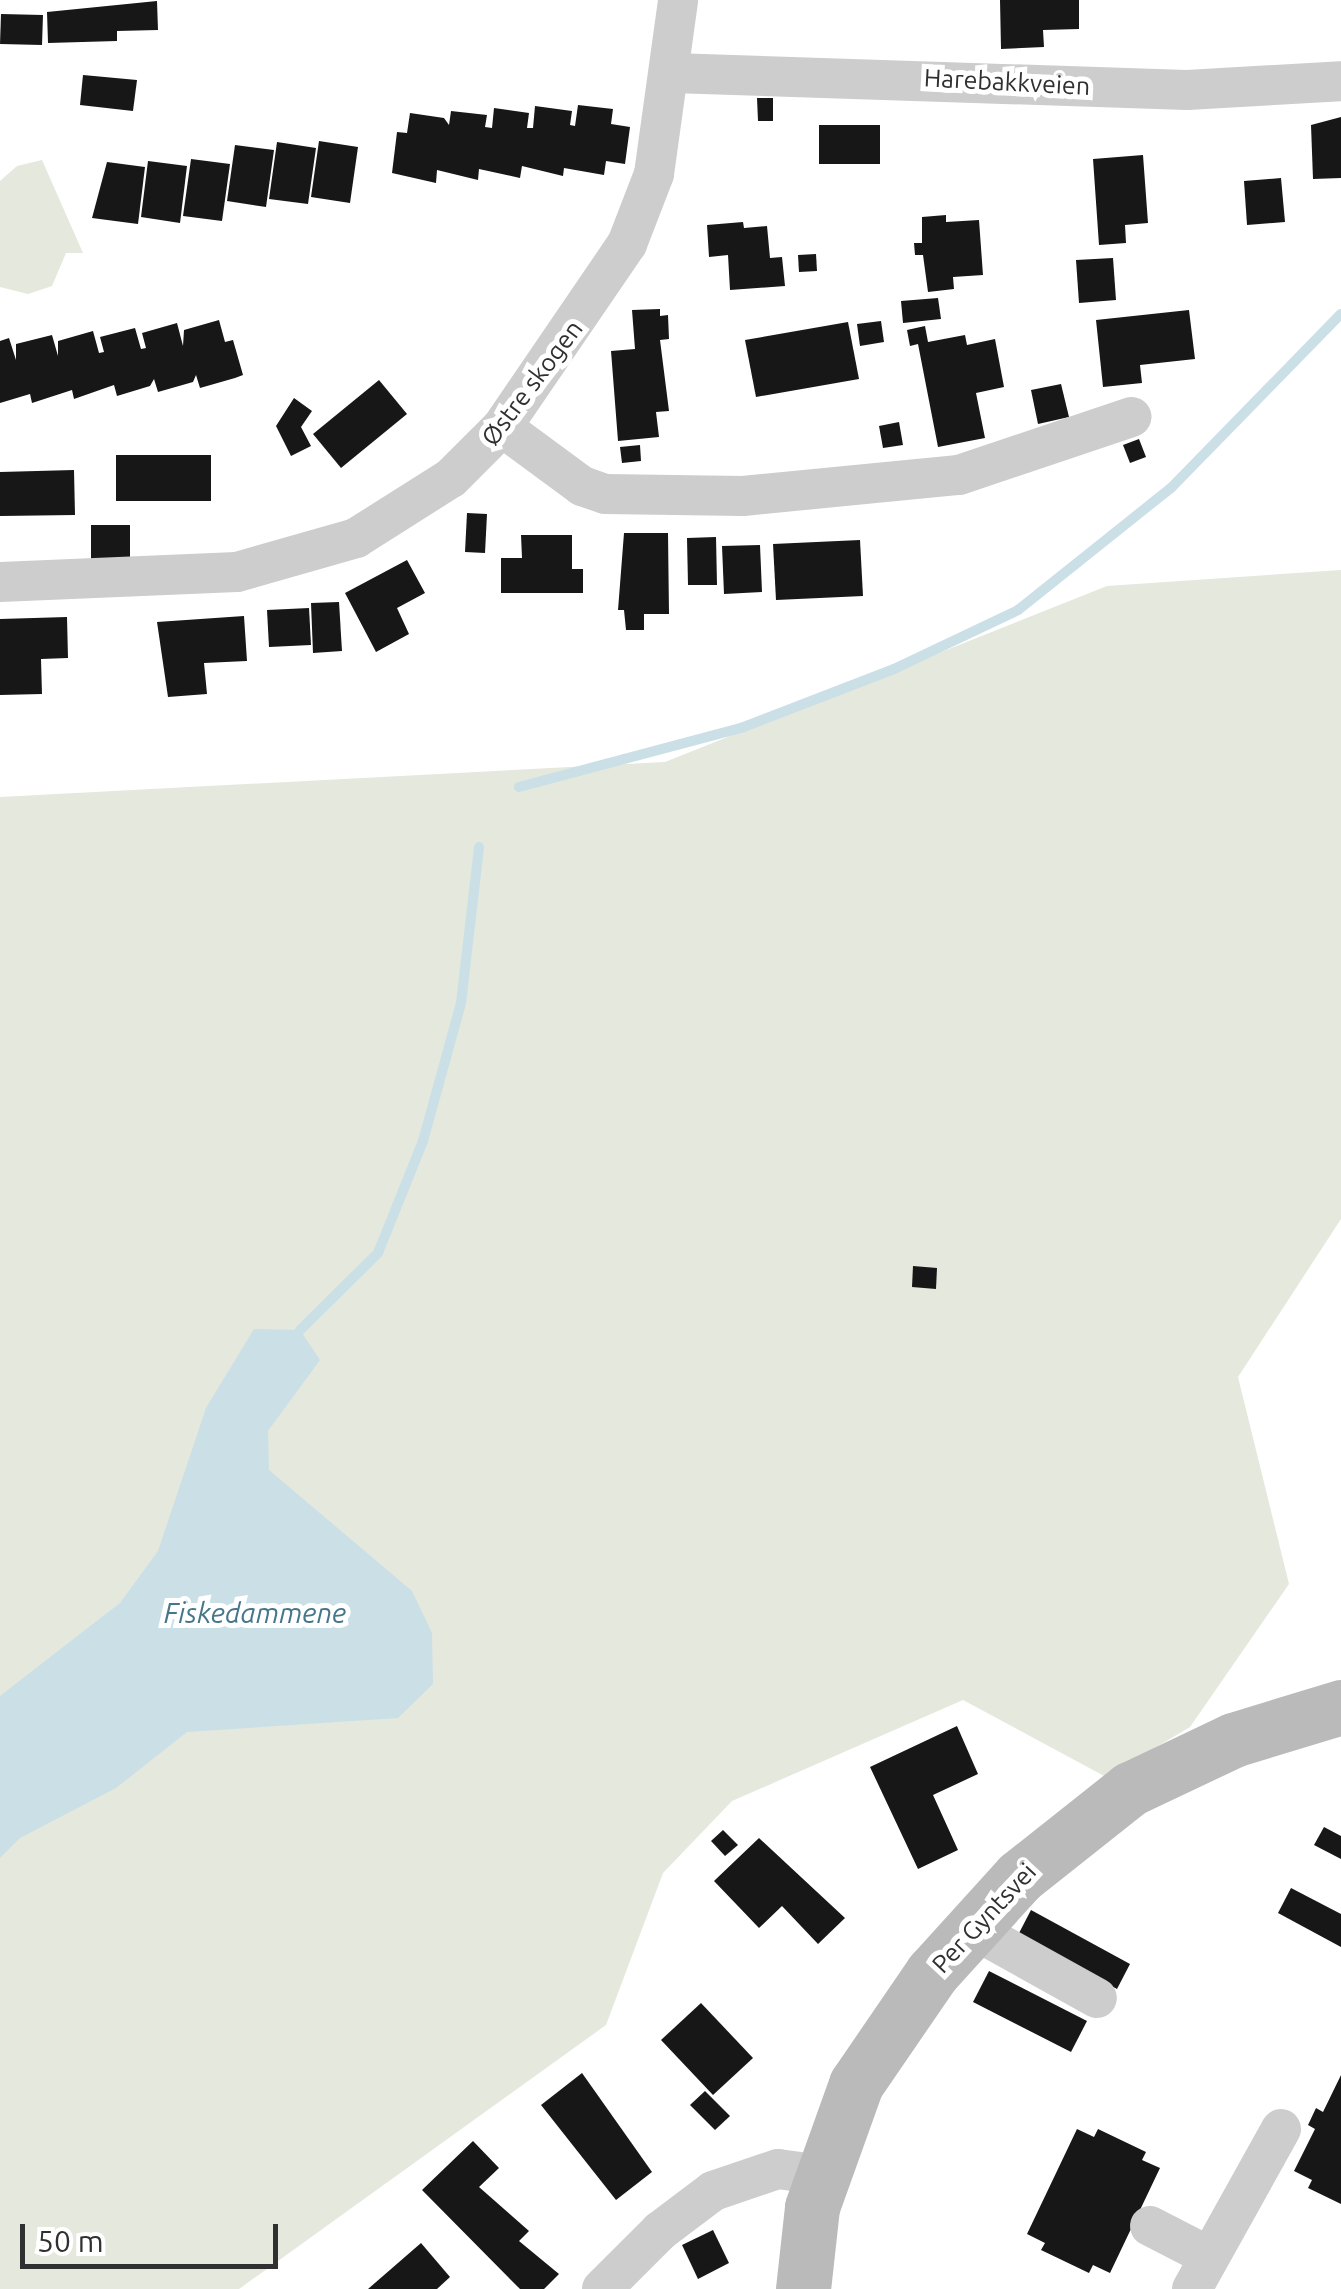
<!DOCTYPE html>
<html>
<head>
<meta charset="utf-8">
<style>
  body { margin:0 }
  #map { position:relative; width:1341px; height:2289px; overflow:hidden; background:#fff; font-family:Ubuntu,sans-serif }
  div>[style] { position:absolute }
  .green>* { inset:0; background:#e4e8dd }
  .water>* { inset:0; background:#cbdfe7 }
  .stream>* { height:10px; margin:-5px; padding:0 5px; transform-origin:5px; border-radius:5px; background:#cbdfe7 }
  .building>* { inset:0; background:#171717 }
  .street>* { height:40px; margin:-20px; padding:0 20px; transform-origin:20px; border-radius:20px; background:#cdcdcd }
  .secondary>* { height:55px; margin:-27.5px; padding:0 27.5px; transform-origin:27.5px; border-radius:27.5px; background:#bababa }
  span { translate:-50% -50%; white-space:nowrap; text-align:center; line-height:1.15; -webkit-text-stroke:10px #fff; paint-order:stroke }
  .street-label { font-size:25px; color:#303030 }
  .water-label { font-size:28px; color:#46768a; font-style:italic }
  .scale { position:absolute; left:20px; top:2224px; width:258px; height:45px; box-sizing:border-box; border:5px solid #303030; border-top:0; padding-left:12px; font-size:30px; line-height:35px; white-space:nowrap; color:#303030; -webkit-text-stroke:8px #fff; paint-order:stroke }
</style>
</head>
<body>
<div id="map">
  <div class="green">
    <i style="clip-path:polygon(42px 160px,83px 253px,66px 253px,52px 286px,28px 294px,0 287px,0 181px,17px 166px)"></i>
    <i style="clip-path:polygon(1341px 570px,1341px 1219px,1238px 1377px,1289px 1584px,1190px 1727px,1106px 1777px,963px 1700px,732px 1801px,663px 1873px,606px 2025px,239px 2289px,0 2289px,0 797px,665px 762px,1107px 586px)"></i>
  </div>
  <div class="water">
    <i style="clip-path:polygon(254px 1329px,300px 1330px,320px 1360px,268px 1431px,269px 1470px,412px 1591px,432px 1633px,433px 1684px,398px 1718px,187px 1732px,116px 1788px,20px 1838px,0 1858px,0 1696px,120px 1603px,158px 1551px,206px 1408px)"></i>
  </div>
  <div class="stream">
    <i style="left:519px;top:787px;width:230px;rotate:-14.9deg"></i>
    <i style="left:741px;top:728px;width:164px;rotate:-21.1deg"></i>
    <i style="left:894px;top:669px;width:137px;rotate:-25.4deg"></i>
    <i style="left:1018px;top:610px;width:196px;rotate:-38.6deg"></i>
    <i style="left:1171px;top:488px;width:243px;rotate:-45.7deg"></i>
    <i style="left:300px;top:1330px;width:110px;rotate:-44.6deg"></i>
    <i style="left:378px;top:1253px;width:121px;rotate:-68.1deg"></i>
    <i style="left:423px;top:1141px;width:143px;rotate:-74.6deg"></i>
    <i style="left:461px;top:1003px;width:157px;rotate:-83.4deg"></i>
  </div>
  <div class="building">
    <i style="clip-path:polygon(1000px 0,1079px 0,1079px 29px,1043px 30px,1044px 47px,1001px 49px)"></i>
    <i style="clip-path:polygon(157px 1px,158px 30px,117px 31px,117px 41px,48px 43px,47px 12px)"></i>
    <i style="clip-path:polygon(1px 14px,43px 15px,42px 45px,0 44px)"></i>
    <i style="clip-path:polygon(83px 75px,137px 80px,133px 111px,80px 105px)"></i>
    <i style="clip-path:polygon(757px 98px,773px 98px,773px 121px,758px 121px)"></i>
    <i style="clip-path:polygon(578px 105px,613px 109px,611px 124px,630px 127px,625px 164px,606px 161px,604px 175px,564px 168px,563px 176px,522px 166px,520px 178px,479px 169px,478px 180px,437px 170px,436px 183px,392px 173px,397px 132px,407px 133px,410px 113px,444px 118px,449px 125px,451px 111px,487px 115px,485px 127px,492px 128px,494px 108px,529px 113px,527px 128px,533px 128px,535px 106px,572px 111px,570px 125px,575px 126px)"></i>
    <i style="clip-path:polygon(1341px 117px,1341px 178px,1313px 179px,1311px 125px)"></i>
    <i style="clip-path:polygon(819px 125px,880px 125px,880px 164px,819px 164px)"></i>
    <i style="clip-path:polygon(319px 141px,358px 147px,350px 203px,311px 197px)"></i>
    <i style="clip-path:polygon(277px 142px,316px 148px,308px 204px,269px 199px)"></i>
    <i style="clip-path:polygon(235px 145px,274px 150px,266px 207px,227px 201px)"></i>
    <i style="clip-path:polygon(1143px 155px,1148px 223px,1125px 225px,1126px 243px,1099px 245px,1093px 159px)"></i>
    <i style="clip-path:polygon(191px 159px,230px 164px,222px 221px,183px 216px)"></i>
    <i style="clip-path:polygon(148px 161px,187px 166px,180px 223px,141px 217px)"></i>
    <i style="clip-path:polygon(107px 162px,145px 167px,138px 224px,92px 218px)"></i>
    <i style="clip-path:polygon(1281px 178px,1285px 222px,1247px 225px,1244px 181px)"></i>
    <i style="clip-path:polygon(946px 215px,946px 222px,979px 220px,983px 275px,953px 277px,954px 289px,928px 292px,923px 255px,915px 255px,914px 243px,922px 243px,922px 217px)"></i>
    <i style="clip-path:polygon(743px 222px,744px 228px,767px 226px,770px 258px,782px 257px,785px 286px,730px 290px,728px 255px,709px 257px,707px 225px)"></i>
    <i style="clip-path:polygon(816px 254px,817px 271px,799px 272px,798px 255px)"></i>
    <i style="clip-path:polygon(1113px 258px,1116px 300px,1079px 303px,1076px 260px)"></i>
    <i style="clip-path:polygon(938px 298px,941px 319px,903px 323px,901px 301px)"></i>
    <i style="clip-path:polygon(660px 309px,660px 316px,668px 315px,669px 339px,660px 340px,669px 411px,656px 412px,659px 437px,618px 441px,611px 351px,635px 349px,632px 310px)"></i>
    <i style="clip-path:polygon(1189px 310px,1195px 359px,1140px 365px,1142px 383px,1103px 387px,1096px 320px)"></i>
    <i style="clip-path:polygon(219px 320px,225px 342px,233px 340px,243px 375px,235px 378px,200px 388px,196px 375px,193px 382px,158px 392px,154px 379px,150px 386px,117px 396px,114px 385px,74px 399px,72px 390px,32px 403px,30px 394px,0 403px,0 341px,9px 338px,16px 360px,16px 344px,52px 335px,58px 356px,58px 341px,93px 331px,99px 353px,104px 352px,100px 337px,135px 328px,141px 349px,146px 348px,142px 333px,177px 323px,183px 346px,184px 330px)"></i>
    <i style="clip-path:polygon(881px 321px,884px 342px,860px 346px,857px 324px)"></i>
    <i style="clip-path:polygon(848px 322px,859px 379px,756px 397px,745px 340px)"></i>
    <i style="clip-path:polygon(925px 326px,928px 342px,965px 335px,967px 345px,995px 339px,1004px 387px,976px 393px,985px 438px,938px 447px,918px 344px,910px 346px,907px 330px)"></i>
    <i style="clip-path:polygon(379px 380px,407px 414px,341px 468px,313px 434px)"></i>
    <i style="clip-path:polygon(1061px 384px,1069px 417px,1038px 424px,1031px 390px)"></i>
    <i style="clip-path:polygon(294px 398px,312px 411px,301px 427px,311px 446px,291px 456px,276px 426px)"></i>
    <i style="clip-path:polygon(899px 422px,903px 445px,883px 448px,879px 426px)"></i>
    <i style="clip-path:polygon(1139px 439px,1146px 457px,1130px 463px,1123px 445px)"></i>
    <i style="clip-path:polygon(640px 445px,641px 461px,622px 463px,620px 447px)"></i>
    <i style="clip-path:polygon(116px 455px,211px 455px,211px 501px,116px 501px)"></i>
    <i style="clip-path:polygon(74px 470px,75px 515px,0 516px,0 472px)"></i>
    <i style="clip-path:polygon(467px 513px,487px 514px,485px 553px,465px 552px)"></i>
    <i style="clip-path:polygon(91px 525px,130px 525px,130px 560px,91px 560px)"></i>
    <i style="clip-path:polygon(624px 533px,668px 533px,669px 614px,644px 614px,644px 630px,626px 630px,624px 610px,618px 610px)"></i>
    <i style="clip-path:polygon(521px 535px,572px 535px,572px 569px,583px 569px,583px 593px,501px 593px,501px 558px,522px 558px)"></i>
    <i style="clip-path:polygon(716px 537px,717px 585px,688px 585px,687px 538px)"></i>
    <i style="clip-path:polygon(860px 540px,863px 596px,776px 600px,773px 544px)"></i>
    <i style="clip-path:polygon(760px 545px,762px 592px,724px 594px,722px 546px)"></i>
    <i style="clip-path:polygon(407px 560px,425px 593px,397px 608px,409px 634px,376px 652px,345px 593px)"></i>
    <i style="clip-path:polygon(339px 602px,342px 651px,313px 653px,311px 603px)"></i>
    <i style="clip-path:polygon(309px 608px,311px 645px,269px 647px,267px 610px)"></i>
    <i style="clip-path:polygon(244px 616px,247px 661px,204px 663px,207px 694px,168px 697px,157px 622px)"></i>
    <i style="clip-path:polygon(67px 617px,68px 658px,41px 659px,42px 694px,0 695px,0 619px)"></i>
    <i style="clip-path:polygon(913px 1266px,937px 1268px,936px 1289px,912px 1287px)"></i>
    <i style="clip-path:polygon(957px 1726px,978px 1774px,933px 1795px,958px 1850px,918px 1869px,870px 1767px)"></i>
    <i style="clip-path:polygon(1324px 1827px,1341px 1836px,1341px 1859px,1314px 1845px)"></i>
    <i style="clip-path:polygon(723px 1830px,738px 1845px,725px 1856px,711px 1841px)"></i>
    <i style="clip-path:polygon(759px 1838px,845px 1918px,818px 1944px,782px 1906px,759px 1928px,714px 1881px)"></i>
    <i style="clip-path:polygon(1291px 1888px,1341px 1914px,1341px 1947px,1278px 1913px)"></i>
    <i style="clip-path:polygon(1031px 1910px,1130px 1964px,1117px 1989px,1018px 1935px)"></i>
    <i style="clip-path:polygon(989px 1971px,1087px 2021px,1071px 2052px,973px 2002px)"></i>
    <i style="clip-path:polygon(701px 2003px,753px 2058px,713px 2095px,661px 2040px)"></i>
    <i style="clip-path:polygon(582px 2073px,652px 2172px,616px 2200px,541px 2105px)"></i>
    <i style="clip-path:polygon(1341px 2075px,1341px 2204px,1308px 2188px,1312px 2180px,1294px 2171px,1315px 2129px,1308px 2125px,1316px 2108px,1323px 2112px)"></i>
    <i style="clip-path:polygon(705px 2091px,730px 2116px,715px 2130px,690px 2105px)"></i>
    <i style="clip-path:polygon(1077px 2129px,1094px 2137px,1098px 2129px,1146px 2152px,1142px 2160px,1160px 2168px,1110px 2273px,1093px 2265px,1089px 2273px,1041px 2250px,1045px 2243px,1027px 2234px)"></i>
    <i style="clip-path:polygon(473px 2141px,499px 2168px,479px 2187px,529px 2231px,519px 2241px,559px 2274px,544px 2289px,520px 2289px,422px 2190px)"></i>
    <i style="clip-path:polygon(713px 2230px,729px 2263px,698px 2279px,682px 2245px)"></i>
    <i style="clip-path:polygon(421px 2243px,450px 2277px,437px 2289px,368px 2289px)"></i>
  </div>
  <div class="street">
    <i style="left:672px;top:73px;width:515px;rotate:1.89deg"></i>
    <i style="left:1187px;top:90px;width:154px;rotate:-3.3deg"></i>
    <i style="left:502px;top:427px;width:99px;rotate:36.4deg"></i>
    <i style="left:582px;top:486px;width:24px;rotate:19deg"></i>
    <i style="left:605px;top:494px;width:138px;rotate:0.8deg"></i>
    <i style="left:743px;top:496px;width:217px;rotate:-5.6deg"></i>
    <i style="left:959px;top:475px;width:182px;rotate:-18.6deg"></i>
    <i style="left:0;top:582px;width:237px;rotate:-2.4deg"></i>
    <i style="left:237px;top:572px;width:124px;rotate:-15.9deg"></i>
    <i style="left:356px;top:538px;width:112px;rotate:-32.3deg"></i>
    <i style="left:451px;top:478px;width:72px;rotate:-45deg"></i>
    <i style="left:502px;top:427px;width:222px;rotate:-55.7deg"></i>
    <i style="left:627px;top:244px;width:75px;rotate:-68.9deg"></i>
    <i style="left:654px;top:174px;width:176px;rotate:-82.1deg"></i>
    <i style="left:971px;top:1928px;width:144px;rotate:29.1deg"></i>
    <i style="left:1150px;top:2226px;width:65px;rotate:27.3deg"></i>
    <i style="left:602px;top:2289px;width:82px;rotate:-45deg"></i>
    <i style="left:660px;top:2231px;width:66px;rotate:-37deg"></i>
    <i style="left:713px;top:2191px;width:69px;rotate:-18.7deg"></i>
    <i style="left:778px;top:2169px;width:43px;rotate:7.9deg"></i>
    <i style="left:1192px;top:2289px;width:183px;rotate:-60.9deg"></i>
  </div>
  <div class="secondary">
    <i style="left:803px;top:2289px;width:82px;rotate:-83.7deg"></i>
    <i style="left:812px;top:2207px;width:131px;rotate:-70.3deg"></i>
    <i style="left:856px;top:2084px;width:135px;rotate:-55.6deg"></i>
    <i style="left:932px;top:1973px;width:130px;rotate:-47.8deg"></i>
    <i style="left:1019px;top:1877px;width:142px;rotate:-38.4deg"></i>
    <i style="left:1130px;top:1789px;width:114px;rotate:-25.4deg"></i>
    <i style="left:1233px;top:1740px;width:113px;rotate:-17deg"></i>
  </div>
  <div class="street-label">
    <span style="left:1007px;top:82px;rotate:3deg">Harebakkveien</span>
    <span style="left:532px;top:383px;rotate:-53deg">Østre skogen</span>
    <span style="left:984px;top:1918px;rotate:-47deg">Per Gyntsvei</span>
  </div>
  <div class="water-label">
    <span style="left:255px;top:1613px">Fiskedammene</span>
  </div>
  <div class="scale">50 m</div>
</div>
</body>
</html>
